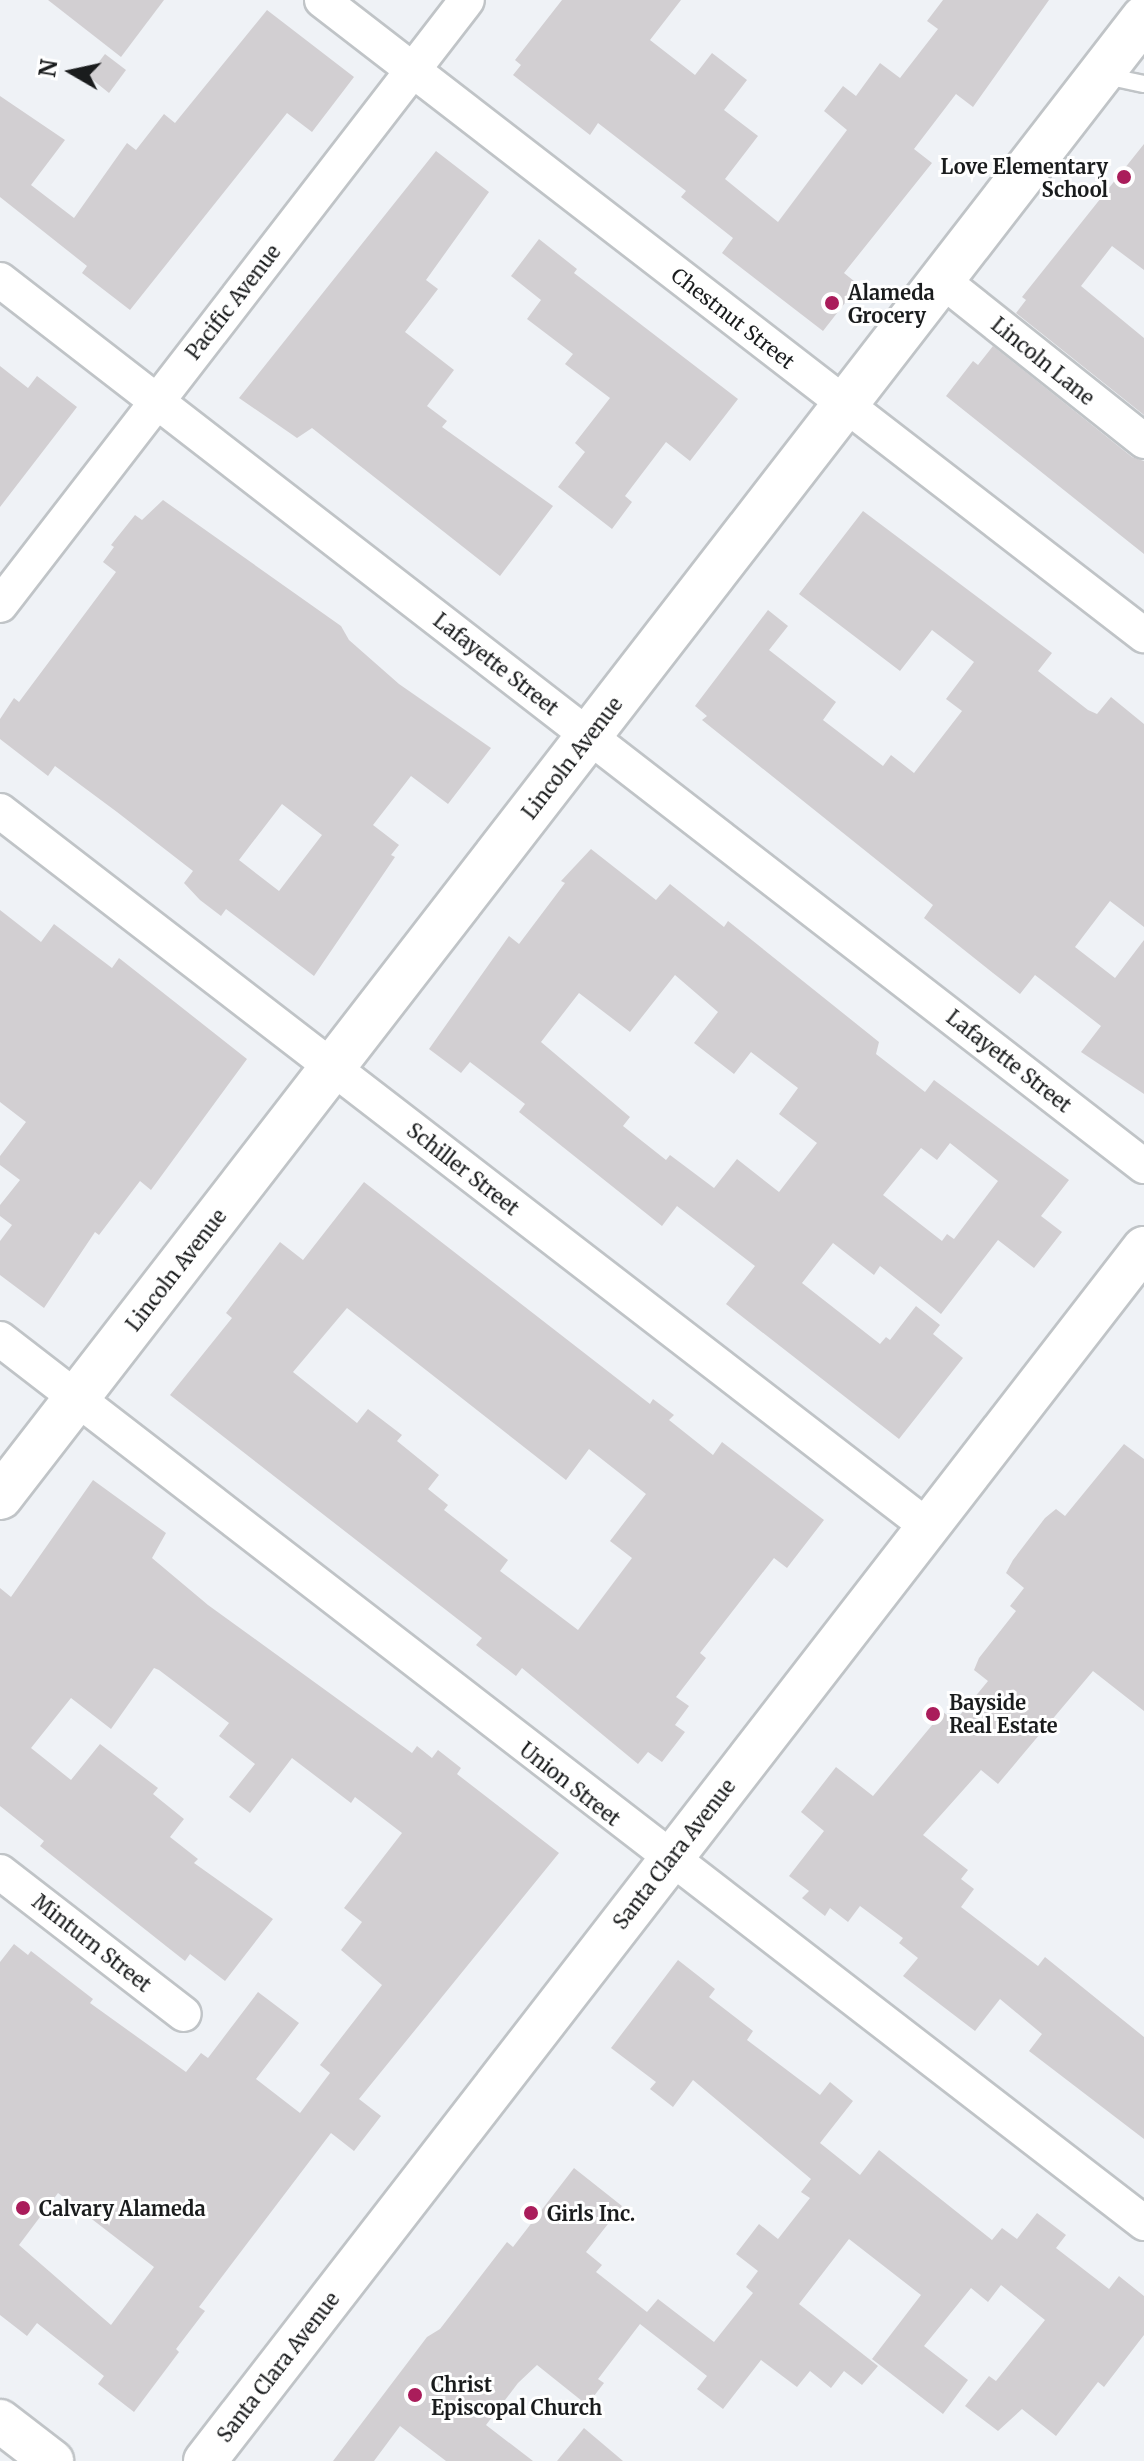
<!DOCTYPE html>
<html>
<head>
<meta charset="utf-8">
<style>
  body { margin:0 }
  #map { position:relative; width:1144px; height:2461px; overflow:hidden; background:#eff2f6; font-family:Merriweather,serif }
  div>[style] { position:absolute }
  .building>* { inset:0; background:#d2cfd2 }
  .roads { filter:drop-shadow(2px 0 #c0c4c7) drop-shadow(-2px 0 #c0c4c7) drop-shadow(0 2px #c0c4c7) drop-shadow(0 -2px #c0c4c7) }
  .service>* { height:16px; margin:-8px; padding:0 8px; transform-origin:8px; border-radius:8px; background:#fff }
  .minor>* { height:34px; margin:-17px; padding:0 17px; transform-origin:17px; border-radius:17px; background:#fff }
  .tertiary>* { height:42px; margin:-21px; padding:0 21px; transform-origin:21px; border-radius:21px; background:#fff }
  .secondary>* { height:44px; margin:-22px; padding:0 22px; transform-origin:22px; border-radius:22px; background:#fff }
  .dots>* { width:22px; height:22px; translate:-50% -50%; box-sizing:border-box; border:4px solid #fff; border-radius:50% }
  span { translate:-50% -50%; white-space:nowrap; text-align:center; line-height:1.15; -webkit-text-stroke:6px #fff; paint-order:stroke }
  .poi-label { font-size:20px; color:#1a1c1d; font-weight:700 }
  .right { translate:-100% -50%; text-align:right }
  .left { translate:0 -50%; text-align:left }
  .street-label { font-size:20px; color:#1a1c1d }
  .north { position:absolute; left:32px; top:32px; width:80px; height:80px; -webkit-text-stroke:6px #fff; paint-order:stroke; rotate:279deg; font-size:22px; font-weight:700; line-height:32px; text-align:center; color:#1a1c1d }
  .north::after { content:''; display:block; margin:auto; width:28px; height:36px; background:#1a1c1d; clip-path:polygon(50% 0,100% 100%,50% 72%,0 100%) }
</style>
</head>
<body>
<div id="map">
  <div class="building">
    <i style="clip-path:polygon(48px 0,164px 0,121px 57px)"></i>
    <i style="clip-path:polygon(562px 0,681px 0,650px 40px,695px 75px,712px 53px,747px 80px,724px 110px,758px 136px,725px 179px,778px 222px,847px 130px,824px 111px,843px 86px,856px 96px,880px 63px,900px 78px,938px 29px,927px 21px,943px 0,1049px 0,973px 107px,956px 94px,914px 149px,932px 163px,844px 273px,859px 285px,823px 331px,722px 253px,733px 238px,681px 197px,686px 191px,598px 123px,590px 135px,513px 75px,521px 65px,515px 60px)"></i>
    <i style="clip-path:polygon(267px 10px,354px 77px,312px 132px,287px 113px,130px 310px,82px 273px,87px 266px,0 197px,0 96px,65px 140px,31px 185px,74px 218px,127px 143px,136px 150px,164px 114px,175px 123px)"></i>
    <i style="clip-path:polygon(105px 54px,126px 70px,109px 93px,88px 76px)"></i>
    <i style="clip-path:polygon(1144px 144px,1144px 270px,1112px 246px,1081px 286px,1144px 338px,1144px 415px,1016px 313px,1026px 300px,1022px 297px)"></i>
    <i style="clip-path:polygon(436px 151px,489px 192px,426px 280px,438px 289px,405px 332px,454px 370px,427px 406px,447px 421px,442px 427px,553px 506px,500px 576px,312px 428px,297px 438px,239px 398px)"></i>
    <i style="clip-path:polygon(539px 239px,577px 269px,574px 273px,738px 399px,690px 461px,666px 442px,625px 496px,632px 502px,612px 529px,558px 487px,585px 452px,575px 443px,610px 398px,565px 364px,573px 354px,527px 319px,541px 300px,511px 276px)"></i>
    <i style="clip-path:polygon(993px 346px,1132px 457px,1144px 461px,1144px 554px,946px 396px,973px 361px,978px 365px)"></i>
    <i style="clip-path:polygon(0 366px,28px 388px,37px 376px,77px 407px,0 507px)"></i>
    <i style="clip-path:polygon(evenodd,163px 500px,341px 626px,349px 640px,399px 684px,491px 748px,448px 804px,411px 776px,373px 825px,399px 845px,391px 855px,395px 857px,314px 976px,226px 909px,221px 916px,200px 900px,184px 883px,193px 871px,117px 812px,55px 766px,48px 776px,0 739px,0 719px,14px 698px,19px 702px,116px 572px,103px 562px,114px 547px,111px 545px,135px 515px,142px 520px,163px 500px,282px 804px,322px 835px,279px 891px,239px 860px,282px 804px)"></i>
    <i style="clip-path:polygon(863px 511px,1052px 653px,1038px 671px,1088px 710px,1097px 714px,1111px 697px,1144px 724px,1144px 927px,1110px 901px,1075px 947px,1115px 978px,1144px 940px,1144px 1094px,1081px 1052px,1101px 1026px,1035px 975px,1020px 994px,993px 973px,924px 918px,933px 905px,702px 720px,707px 716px,695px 706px,768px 610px,788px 626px,769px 650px,836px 702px,823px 720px,883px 766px,891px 755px,914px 773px,962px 711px,946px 699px,974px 662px,932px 630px,900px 671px,799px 594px)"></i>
    <i style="clip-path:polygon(evenodd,591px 849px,656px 900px,670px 884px,724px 927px,728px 921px,879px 1042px,876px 1054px,925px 1092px,934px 1080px,1069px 1180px,1041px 1216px,1062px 1232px,1034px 1268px,998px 1240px,941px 1314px,880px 1266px,874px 1275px,833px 1243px,802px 1283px,880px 1344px,886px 1337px,890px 1340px,916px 1306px,940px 1325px,933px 1334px,963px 1358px,899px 1439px,726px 1304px,755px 1266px,677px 1206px,662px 1226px,519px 1112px,525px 1104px,470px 1062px,461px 1073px,429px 1049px,509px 936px,519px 944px,565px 883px,561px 881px,591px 849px,675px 975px,718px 1012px,694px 1043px,734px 1074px,751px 1052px,798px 1088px,779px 1114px,817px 1143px,779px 1192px,737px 1159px,714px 1188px,670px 1155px,666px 1160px,623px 1126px,630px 1117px,541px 1042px,579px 993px,630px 1032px,675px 975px,591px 849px,950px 1143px,998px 1181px,954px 1239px,947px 1234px,942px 1241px,883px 1195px,921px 1148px,937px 1160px,950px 1143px)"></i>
    <i style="clip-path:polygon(0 910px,41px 942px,54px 924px,112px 968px,119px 958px,247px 1059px,151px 1190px,140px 1181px,99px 1235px,95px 1232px,44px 1308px,0 1275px,0 1241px,12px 1225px,0 1216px,0 1205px,20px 1180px,0 1165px,0 1156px,26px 1122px,0 1102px)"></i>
    <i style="clip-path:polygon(evenodd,364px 1182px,650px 1404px,653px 1399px,674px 1415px,669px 1420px,713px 1455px,722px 1442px,824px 1520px,787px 1568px,774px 1558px,700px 1653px,706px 1658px,676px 1697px,689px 1706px,675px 1725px,685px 1732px,662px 1762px,648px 1752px,638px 1764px,522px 1668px,516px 1676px,476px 1645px,482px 1638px,170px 1395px,232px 1318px,226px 1313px,280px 1242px,303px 1260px,364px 1182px,347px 1308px,566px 1480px,589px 1449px,646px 1494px,610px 1541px,632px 1558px,578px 1630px,500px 1571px,508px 1560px,444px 1510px,448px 1505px,428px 1489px,439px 1475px,397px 1441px,402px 1435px,368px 1409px,357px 1423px,293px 1372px,347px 1308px)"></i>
    <i style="clip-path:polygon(1124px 1444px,1144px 1459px,1144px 1711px,1093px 1671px,998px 1784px,981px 1770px,923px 1835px,968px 1870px,961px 1879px,974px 1889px,961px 1907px,1038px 1966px,1045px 1957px,1144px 2037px,1144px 2139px,1029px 2051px,1042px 2034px,1000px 1999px,975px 2031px,903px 1976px,918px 1958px,899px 1943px,903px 1938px,860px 1906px,848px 1922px,830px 1908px,825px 1916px,802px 1898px,809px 1891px,789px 1876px,824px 1831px,801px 1812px,836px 1767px,873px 1796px,943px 1712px,955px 1721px,988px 1681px,974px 1670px,979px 1658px,1016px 1611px,1010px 1606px,1024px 1588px,1006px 1573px,1013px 1560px,1045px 1518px,1056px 1509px,1065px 1516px)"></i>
    <i style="clip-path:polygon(evenodd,93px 1480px,166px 1533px,152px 1558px,208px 1605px,412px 1753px,417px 1746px,432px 1758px,438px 1750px,461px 1768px,457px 1774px,559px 1853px,359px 2099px,381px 2116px,354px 2151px,331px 2133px,199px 2307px,205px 2311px,176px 2349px,179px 2352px,134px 2412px,98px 2384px,104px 2376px,37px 2323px,27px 2336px,0 2315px,0 1962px,14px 1944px,28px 1955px,31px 1951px,93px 1999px,90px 2003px,186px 2072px,201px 2053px,208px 2058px,258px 1992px,299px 2023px,256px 2079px,300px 2113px,330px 2073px,320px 2065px,382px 1985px,341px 1950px,362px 1922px,344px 1908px,402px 1833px,355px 1797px,351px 1803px,292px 1758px,250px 1813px,229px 1797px,255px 1764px,219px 1736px,229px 1723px,159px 1670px,154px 1668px,111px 1729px,71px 1698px,31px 1748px,71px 1780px,100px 1744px,158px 1788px,153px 1794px,184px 1819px,170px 1837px,198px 1859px,194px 1863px,273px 1919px,225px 1981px,190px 1954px,185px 1961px,166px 1946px,40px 1846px,44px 1841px,0 1806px,0 1588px,11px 1597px,93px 1480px,58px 2193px,154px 2267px,111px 2325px,19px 2245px,58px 2193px)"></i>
    <i style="clip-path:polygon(678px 1960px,715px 1989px,709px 1997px,753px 2031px,747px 2040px,820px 2095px,830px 2082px,853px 2101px,820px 2143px,860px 2175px,879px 2150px,992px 2240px,1002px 2228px,1017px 2239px,1037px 2213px,1066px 2235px,1056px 2248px,1109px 2289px,1119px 2276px,1144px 2296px,1144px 2335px,1104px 2387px,1098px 2382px,1056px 2436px,1022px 2409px,998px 2431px,965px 2406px,989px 2376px,996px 2381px,1045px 2320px,1001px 2285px,988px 2302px,971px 2288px,924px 2346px,968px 2380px,943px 2414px,872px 2359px,921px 2295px,849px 2239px,799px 2304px,878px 2366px,862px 2385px,844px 2371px,831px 2388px,810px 2371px,797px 2387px,761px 2360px,723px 2409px,697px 2389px,707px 2376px,640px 2324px,598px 2379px,604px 2383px,587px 2405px,537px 2365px,518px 2383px,486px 2425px,533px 2461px,446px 2461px,400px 2426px,374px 2461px,333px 2461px,427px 2337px,440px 2329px,507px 2242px,513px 2247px,574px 2168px,622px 2206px,586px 2252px,602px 2265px,596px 2272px,647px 2312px,658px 2299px,714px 2342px,753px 2293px,746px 2287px,758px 2271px,736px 2254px,759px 2224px,778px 2239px,810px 2198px,801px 2192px,811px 2179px,693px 2080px,673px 2107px,650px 2089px,656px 2082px,611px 2048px)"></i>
    <i style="clip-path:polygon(584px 2428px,623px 2461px,557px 2461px)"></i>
  </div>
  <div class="roads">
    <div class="service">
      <i style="left:1106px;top:76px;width:39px;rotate:12deg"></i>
    </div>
    <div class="minor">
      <i style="left:322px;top:0;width:1039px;rotate:37.69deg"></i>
      <i style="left:0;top:280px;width:1447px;rotate:37.76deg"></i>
      <i style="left:943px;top:281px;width:257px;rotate:38.5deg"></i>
      <i style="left:0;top:605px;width:764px;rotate:-52.34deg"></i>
      <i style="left:0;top:811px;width:1172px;rotate:37.65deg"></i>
      <i style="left:0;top:1339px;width:1446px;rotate:37.69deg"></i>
      <i style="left:0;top:1872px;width:232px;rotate:37.7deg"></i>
    </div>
    <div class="tertiary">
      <i style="left:0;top:2421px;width:66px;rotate:37.6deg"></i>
      <i style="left:205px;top:2461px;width:1534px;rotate:-52.26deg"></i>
    </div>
    <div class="secondary">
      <i style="left:0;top:1497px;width:1870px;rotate:-52.28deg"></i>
    </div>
  </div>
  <div class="dots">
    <i style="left:1124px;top:177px;background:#aa1d5b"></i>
    <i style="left:832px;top:303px;background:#aa1d5b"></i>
    <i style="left:933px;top:1714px;background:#aa1d5b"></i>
    <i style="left:23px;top:2208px;background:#aa1d5b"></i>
    <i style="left:531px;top:2213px;background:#aa1d5b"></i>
    <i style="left:415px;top:2395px;background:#aa1d5b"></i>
  </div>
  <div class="poi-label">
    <span class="right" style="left:1108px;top:178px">Love Elementary<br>School</span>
    <span class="left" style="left:848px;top:304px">Alameda<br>Grocery</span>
    <span class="left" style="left:949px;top:1714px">Bayside<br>Real Estate</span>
    <span class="left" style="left:39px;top:2208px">Calvary Alameda</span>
    <span class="left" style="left:547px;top:2213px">Girls Inc.</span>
    <span class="left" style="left:431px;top:2396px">Christ<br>Episcopal Church</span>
  </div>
  <div class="street-label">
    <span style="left:233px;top:302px;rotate:-52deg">Pacific Avenue</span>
    <span style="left:733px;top:318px;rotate:38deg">Chestnut Street</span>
    <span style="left:1043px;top:361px;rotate:39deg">Lincoln Lane</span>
    <span style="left:496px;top:664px;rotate:38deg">Lafayette Street</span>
    <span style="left:572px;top:758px;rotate:-52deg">Lincoln Avenue</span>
    <span style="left:1009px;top:1061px;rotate:38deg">Lafayette Street</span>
    <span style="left:463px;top:1169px;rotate:38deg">Schiller Street</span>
    <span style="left:176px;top:1270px;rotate:-52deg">Lincoln Avenue</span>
    <span style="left:570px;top:1784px;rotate:38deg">Union Street</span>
    <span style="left:674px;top:1854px;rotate:-52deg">Santa Clara Avenue</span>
    <span style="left:92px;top:1943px;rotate:38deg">Minturn Street</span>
    <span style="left:278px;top:2367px;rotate:-52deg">Santa Clara Avenue</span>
  </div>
  <div class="north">N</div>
</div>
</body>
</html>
